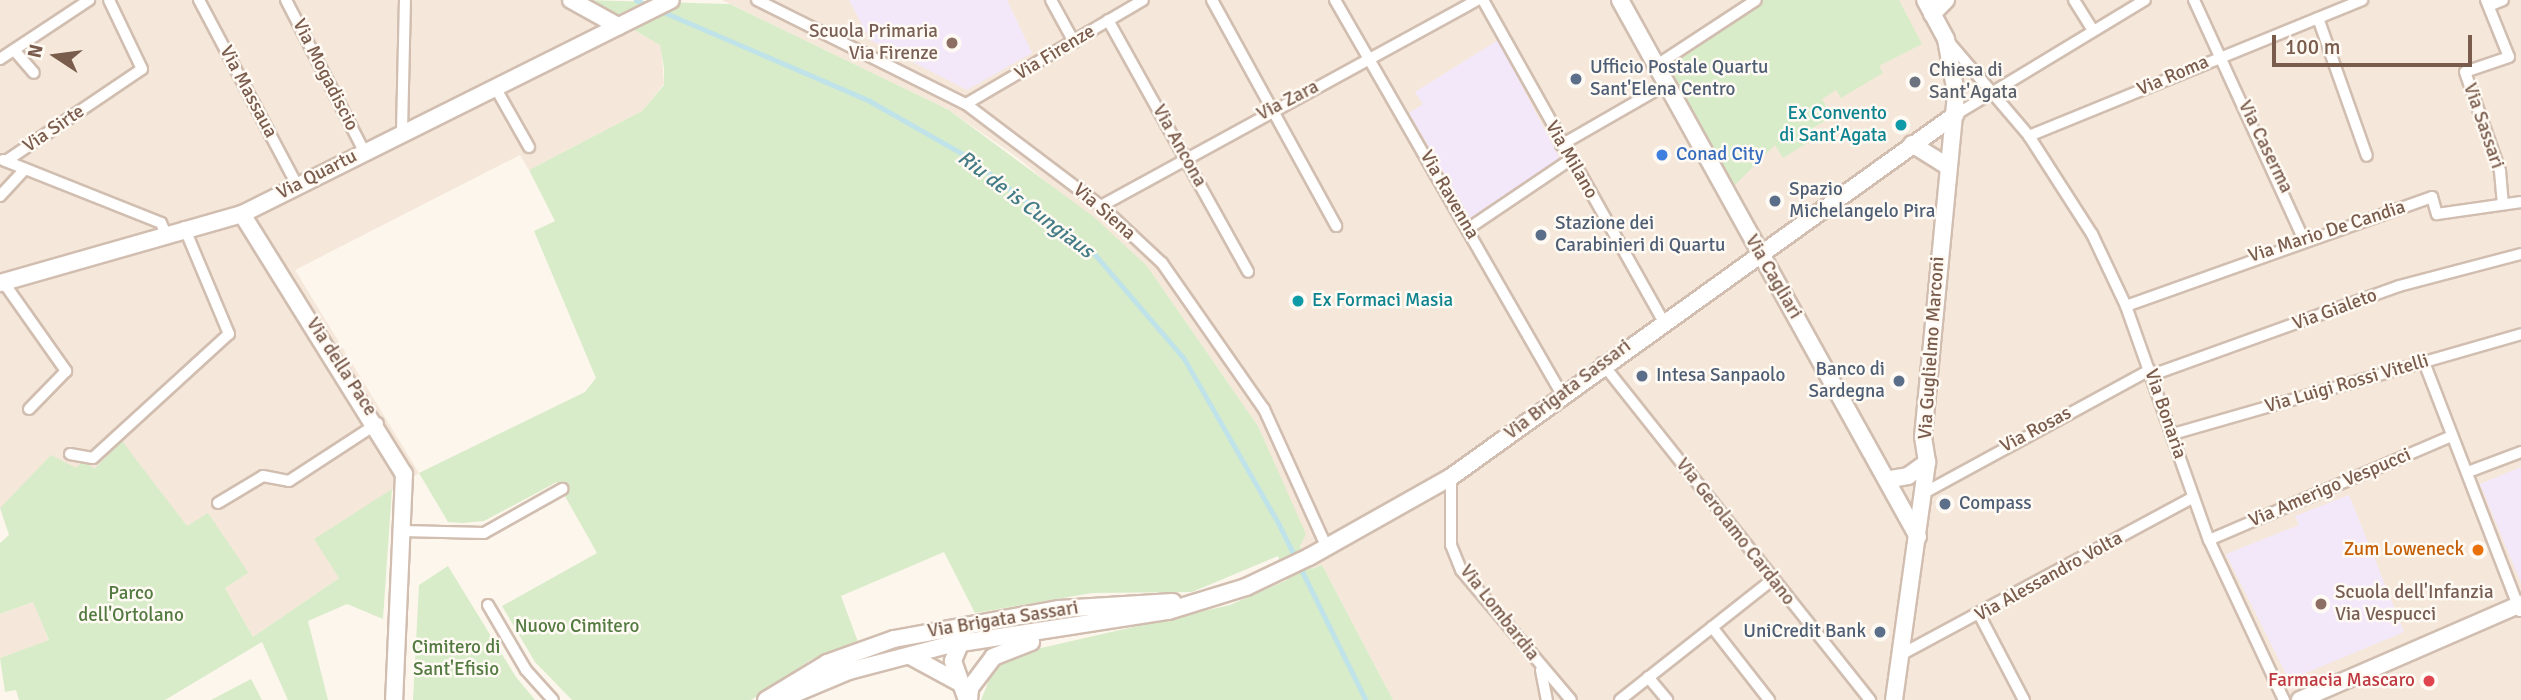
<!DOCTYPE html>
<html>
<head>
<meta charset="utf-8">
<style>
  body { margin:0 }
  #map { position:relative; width:2521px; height:700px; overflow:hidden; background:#fdf6ec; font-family:Signika,sans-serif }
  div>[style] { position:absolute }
  .residential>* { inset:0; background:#f5e8da }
  .education>* { inset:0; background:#f3e8fa }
  .green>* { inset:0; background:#d8ecc9 }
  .stream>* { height:4.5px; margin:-2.25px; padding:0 2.25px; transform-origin:2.25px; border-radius:2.25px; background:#bfe3e8 }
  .roads { filter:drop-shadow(2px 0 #d1beb0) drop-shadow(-2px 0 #d1beb0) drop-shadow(0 2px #d1beb0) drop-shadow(0 -2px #d1beb0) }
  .street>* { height:10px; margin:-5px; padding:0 5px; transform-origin:5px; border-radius:5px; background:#fff }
  .secondary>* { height:16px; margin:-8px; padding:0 8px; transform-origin:8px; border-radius:8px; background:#fff }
  .dots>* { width:19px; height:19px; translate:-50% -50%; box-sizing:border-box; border:4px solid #fffaf3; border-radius:50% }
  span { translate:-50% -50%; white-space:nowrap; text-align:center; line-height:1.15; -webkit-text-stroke:5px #fffaf3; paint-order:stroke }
  .education-label { font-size:19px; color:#785e54 }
  .right { translate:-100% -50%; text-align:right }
  .left { translate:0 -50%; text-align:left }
  .street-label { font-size:19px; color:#7a5c4d }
  .service-label { font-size:19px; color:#4e5e75 }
  .worship-label { font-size:19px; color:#5b616d }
  .culture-label { font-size:19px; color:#0d838f }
  .shop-label { font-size:19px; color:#366cbe }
  .food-label { font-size:19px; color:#c56008 }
  .park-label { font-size:19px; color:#537a41 }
  .health-label { font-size:19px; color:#be3a42 }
  .water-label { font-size:21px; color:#437c86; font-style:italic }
  .north { position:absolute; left:21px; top:21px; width:70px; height:70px; -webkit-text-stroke:5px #fffaf3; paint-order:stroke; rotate:283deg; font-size:19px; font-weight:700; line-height:28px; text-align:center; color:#7a5c4d }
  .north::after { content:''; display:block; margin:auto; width:24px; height:32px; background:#7a5c4d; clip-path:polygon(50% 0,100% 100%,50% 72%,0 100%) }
  .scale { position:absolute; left:2272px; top:35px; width:200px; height:32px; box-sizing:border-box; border:4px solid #7a5c4d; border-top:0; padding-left:9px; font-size:21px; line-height:24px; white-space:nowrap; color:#7a5c4d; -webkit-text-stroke:5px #fffaf3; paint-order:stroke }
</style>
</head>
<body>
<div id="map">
  <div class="residential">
    <i style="clip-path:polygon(0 0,583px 0,661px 45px,664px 84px,642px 111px,529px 170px,520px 155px,295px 270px,419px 473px,315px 539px,339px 578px,253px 637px,225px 588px,248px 573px,187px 527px,122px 442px,94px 469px,76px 468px,0 508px)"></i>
    <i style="clip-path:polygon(722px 0,2521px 0,2521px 700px,1393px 700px,1322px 565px,1312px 569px,1300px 545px,1305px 534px,1258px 426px,1147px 266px,1018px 158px,949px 110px)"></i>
    <i style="clip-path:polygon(34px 602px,49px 641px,0 658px,0 614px)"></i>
  </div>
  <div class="education">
    <i style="clip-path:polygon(849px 0,1007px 0,1032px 53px,967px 90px,870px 40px)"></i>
    <i style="clip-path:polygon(1498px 40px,1561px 161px,1471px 219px,1409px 113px,1423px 104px,1415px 92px)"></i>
    <i style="clip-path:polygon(2521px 467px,2521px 583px,2480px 484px)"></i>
    <i style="clip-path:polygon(2349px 495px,2404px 632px,2289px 680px,2226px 554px,2299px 525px,2295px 516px)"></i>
  </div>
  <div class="green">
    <i style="clip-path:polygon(583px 0,730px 4px,949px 110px,1094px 217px,1147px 266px,1258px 426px,1306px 534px,1300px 546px,1312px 569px,1322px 565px,1393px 700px,981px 700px,994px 668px,1019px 653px,1230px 605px,1287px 580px,1278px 556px,1192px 592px,1092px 593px,975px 613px,944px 552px,841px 596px,858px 642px,812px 659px,751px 700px,572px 700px,535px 662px,502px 606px,597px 553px,557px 482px,484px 521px,463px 523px,448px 522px,419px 473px,585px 392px,596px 378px,534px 231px,555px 221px,529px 170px,642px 111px,664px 85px,664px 68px,660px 45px)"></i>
    <i style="clip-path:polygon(1763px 0,1899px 0,1922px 44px,1879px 66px,1883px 73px,1841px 98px,1836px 90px,1822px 99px,1832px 117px,1812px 128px,1817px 137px,1783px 158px,1775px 145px,1728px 192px,1660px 67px)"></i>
    <i style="clip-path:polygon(122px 441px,187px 526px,208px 513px,244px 566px,248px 573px,225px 588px,253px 637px,339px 578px,314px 539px,392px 489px,383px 619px,347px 604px,308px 621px,328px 700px,288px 700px,262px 642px,165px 700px,19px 700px,16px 690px,5px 692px,0 658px,49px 640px,33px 602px,0 614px,0 543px,9px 535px,0 508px,51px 455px,76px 468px,84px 460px,94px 469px)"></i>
    <i style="clip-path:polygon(448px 566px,516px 677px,535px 700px,413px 700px,419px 585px)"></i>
    <i style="clip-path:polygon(251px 679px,262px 700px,211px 700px)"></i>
  </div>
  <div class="stream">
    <i style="left:636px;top:0;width:13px;rotate:23deg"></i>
    <i style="left:659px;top:10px;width:230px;rotate:23.3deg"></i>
    <i style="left:870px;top:101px;width:113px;rotate:29.7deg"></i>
    <i style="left:968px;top:157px;width:157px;rotate:37.2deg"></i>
    <i style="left:1093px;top:252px;width:140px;rotate:49.4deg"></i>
    <i style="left:1184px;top:358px;width:191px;rotate:60.2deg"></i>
    <i style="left:1279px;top:524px;width:196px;rotate:63.7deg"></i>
  </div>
  <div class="roads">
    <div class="street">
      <i style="left:199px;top:0;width:209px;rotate:62.1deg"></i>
      <i style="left:286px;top:0;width:170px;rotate:62.7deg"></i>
      <i style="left:757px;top:0;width:233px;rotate:26.5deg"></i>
      <i style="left:966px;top:104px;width:169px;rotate:37.1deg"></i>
      <i style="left:1101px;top:206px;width:83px;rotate:43.1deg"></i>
      <i style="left:1162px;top:263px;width:178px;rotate:55.1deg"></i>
      <i style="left:1264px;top:409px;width:153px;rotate:65.6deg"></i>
      <i style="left:1051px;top:0;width:48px;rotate:61.3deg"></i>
      <i style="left:1212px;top:0;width:258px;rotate:61.2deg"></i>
      <i style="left:1335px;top:0;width:452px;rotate:60.1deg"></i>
      <i style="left:1483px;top:0;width:366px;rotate:60.7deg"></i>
      <i style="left:2074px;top:0;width:34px;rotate:58deg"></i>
      <i style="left:2194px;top:0;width:264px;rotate:65.4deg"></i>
      <i style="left:2486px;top:0;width:61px;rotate:68deg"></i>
      <i style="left:2509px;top:57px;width:46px;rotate:161.2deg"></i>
      <i style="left:2465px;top:72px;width:105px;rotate:70.5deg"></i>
      <i style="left:2500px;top:171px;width:33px;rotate:85deg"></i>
      <i style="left:2489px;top:6px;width:15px;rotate:-23deg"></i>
      <i style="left:2318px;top:18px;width:146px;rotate:70.5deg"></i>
      <i style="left:1108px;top:20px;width:288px;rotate:60.9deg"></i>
      <i style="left:1948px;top:41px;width:125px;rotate:49.5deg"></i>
      <i style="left:2029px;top:136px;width:117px;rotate:57.3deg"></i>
      <i style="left:2092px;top:234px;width:80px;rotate:64.7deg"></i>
      <i style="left:2126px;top:306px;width:248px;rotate:70.5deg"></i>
      <i style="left:2209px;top:540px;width:177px;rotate:64.9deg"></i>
      <i style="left:14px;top:50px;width:30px;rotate:49deg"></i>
      <i style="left:0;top:59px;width:107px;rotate:-33.5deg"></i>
      <i style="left:1657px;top:65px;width:118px;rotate:-33.3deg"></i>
      <i style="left:495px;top:87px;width:69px;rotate:60.5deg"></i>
      <i style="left:966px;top:104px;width:205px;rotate:-30.4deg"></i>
      <i style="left:1955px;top:115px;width:222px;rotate:-31.2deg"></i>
      <i style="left:402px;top:131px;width:131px;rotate:-88.7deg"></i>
      <i style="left:2029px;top:136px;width:360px;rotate:-22.2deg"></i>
      <i style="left:1561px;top:145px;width:122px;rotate:-29.9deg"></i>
      <i style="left:3px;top:160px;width:170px;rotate:21.7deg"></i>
      <i style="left:161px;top:223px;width:10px;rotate:66deg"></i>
      <i style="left:6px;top:161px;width:164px;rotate:-34.1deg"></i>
      <i style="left:142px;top:69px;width:76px;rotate:-115.6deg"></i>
      <i style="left:0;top:196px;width:37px;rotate:-47deg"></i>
      <i style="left:1101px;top:206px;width:429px;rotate:-28.7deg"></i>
      <i style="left:1469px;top:228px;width:122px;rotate:-34deg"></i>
      <i style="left:4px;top:283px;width:108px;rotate:54.8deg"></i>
      <i style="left:66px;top:371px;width:53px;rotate:134.2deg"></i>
      <i style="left:2126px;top:306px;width:325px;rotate:-19.6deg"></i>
      <i style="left:2432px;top:197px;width:18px;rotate:74deg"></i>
      <i style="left:2437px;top:214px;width:85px;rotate:-8.1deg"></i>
      <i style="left:2424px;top:362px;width:267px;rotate:68.9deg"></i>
      <i style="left:1602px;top:363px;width:431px;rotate:51.5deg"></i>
      <i style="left:2152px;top:375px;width:263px;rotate:-19.8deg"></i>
      <i style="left:2399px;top:286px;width:126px;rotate:-14.7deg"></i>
      <i style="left:2173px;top:434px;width:362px;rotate:-16deg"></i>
      <i style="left:70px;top:454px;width:23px;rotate:10deg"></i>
      <i style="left:93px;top:458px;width:184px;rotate:-42.4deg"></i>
      <i style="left:229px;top:334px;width:116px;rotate:-112.8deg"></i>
      <i style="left:2468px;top:472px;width:57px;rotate:-20.7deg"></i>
      <i style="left:1451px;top:477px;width:68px;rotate:90deg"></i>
      <i style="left:1451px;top:545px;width:27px;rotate:68deg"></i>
      <i style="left:1461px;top:570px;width:170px;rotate:49.8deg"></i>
      <i style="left:1924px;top:493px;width:257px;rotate:-28.6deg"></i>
      <i style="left:218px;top:503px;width:52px;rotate:-31deg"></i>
      <i style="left:263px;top:476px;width:26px;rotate:11deg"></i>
      <i style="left:289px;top:481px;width:106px;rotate:-33.1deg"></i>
      <i style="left:403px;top:531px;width:81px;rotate:1.4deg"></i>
      <i style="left:484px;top:533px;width:90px;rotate:-29.4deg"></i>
      <i style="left:2209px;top:540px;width:264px;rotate:-23.2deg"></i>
      <i style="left:488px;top:605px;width:75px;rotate:59.7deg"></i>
      <i style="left:526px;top:670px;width:40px;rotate:48deg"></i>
      <i style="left:1980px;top:616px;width:95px;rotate:62.4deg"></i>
      <i style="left:1712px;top:627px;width:93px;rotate:52deg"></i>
      <i style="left:1904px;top:653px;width:327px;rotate:-28.3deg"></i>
      <i style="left:1541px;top:670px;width:31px;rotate:79deg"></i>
      <i style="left:1648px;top:677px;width:30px;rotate:50deg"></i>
      <i style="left:1620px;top:700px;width:194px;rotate:-38.3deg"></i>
    </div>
    <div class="secondary">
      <i style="left:571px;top:0;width:54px;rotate:29deg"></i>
      <i style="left:1620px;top:0;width:614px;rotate:60.97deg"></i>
      <i style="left:1932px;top:14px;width:20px;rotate:-45deg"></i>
      <i style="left:1912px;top:144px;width:40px;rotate:32deg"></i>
      <i style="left:242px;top:214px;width:306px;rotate:58.1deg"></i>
      <i style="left:404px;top:474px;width:226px;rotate:92.5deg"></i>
      <i style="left:0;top:283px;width:252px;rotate:-15.9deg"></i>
      <i style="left:242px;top:214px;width:479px;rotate:-26.5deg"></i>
      <i style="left:1891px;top:479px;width:17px;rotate:-10deg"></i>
      <i style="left:1908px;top:476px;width:24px;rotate:-36deg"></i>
      <i style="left:963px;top:637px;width:26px;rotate:113deg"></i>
      <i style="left:953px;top:661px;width:41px;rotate:70.3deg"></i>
      <i style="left:910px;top:656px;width:55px;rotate:28.4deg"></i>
      <i style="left:766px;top:700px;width:71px;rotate:-31.2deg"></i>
      <i style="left:827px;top:663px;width:71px;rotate:-19.7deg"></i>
      <i style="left:894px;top:639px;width:168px;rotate:-10.3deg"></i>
      <i style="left:1059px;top:609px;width:114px;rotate:-3.5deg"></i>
      <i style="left:780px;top:700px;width:75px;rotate:-22.8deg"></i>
      <i style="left:849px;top:671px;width:102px;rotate:-14.7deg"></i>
      <i style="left:948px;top:645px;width:223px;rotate:-8.8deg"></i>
      <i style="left:1168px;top:611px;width:82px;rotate:-17.1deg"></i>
      <i style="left:1246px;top:587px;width:70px;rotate:-25.5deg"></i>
      <i style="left:1309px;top:557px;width:163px;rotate:-29.4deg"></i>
      <i style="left:1451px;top:477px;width:621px;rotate:-35.69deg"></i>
      <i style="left:969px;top:700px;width:12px;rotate:-85deg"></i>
      <i style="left:970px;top:688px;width:39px;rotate:-53deg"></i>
      <i style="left:993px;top:657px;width:41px;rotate:-21.5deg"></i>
      <i style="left:1894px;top:700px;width:240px;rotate:-82.1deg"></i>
      <i style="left:1927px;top:462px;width:25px;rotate:-99deg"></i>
      <i style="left:1923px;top:437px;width:346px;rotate:-84.5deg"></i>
      <i style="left:1956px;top:93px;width:55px;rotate:-100.5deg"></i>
      <i style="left:1946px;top:39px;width:44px;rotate:-118.3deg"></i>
      <i style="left:2300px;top:700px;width:241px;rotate:-23.5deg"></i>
    </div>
  </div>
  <div class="dots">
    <i style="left:952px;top:43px;background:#8d6e63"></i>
    <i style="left:1576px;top:79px;background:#5c6f8a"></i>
    <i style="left:1915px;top:82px;background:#6b7280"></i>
    <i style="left:1901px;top:125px;background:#0f9aa8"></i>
    <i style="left:1662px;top:155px;background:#3f7fe0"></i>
    <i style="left:1775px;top:201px;background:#5c6f8a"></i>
    <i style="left:1541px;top:235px;background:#5c6f8a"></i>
    <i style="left:1298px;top:301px;background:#0f9aa8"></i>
    <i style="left:1642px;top:376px;background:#5c6f8a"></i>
    <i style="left:1899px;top:381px;background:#5c6f8a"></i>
    <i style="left:1945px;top:504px;background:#5c6f8a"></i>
    <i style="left:2478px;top:550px;background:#e8710a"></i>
    <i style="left:2321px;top:604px;background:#8d6e63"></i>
    <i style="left:1880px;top:632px;background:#5c6f8a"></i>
    <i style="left:2429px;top:681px;background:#e0444e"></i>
  </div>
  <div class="education-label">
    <span class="right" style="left:938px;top:43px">Scuola Primaria<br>Via Firenze</span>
    <span class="left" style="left:2335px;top:604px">Scuola dell'Infanzia<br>Via Vespucci</span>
  </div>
  <div class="street-label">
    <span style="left:1055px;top:53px;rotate:-31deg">Via Firenze</span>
    <span style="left:325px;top:75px;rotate:63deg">Via Mogadiscio</span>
    <span style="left:2173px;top:76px;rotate:-23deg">Via Roma</span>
    <span style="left:248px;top:92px;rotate:62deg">Via Massaua</span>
    <span style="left:1288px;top:101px;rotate:-27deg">Via Zara</span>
    <span style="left:2483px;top:126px;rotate:71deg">Via Sassari</span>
    <span style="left:54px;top:129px;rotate:-34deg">Via Sirte</span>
    <span style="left:1179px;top:146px;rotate:61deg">Via Ancona</span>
    <span style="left:2265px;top:147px;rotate:64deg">Via Caserma</span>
    <span style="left:1571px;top:160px;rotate:60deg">Via Milano</span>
    <span style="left:317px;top:175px;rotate:-27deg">Via Quartu</span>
    <span style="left:1449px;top:195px;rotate:60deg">Via Ravenna</span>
    <span style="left:1104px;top:212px;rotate:41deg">Via Siena</span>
    <span style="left:2327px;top:232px;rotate:-18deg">Via Mario De Candia</span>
    <span style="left:1773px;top:277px;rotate:60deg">Via Cagliari</span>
    <span style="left:2335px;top:310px;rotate:-20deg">Via Gialeto</span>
    <span style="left:1932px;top:348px;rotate:-86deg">Via Guglielmo Marconi</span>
    <span style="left:341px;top:367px;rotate:57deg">Via della Pace</span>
    <span style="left:2347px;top:384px;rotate:-16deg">Via Luigi Rossi Vitelli</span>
    <span style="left:1568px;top:390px;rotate:-37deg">Via Brigata Sassari</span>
    <span style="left:2165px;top:414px;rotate:71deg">Via Bonaria</span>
    <span style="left:2036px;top:430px;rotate:-28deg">Via Rosas</span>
    <span style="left:2330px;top:488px;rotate:-23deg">Via Amerigo Vespucci</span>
    <span style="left:1735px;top:532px;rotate:52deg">Via Gerolamo Cardano</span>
    <span style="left:2049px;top:577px;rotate:-29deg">Via Alessandro Volta</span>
    <span style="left:1499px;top:613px;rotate:52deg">Via Lombardia</span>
    <span style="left:1003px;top:620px;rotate:-9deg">Via Brigata Sassari</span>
  </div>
  <div class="service-label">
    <span class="left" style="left:1590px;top:79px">Ufficio Postale Quartu<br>Sant'Elena Centro</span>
    <span class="left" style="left:1789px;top:201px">Spazio<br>Michelangelo Pira</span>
    <span class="left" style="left:1555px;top:235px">Stazione dei<br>Carabinieri di Quartu</span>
    <span class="right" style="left:1885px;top:381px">Banco di<br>Sardegna</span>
    <span class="left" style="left:1656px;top:376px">Intesa Sanpaolo</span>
    <span class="left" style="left:1959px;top:504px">Compass</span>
    <span class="right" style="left:1866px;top:632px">UniCredit Bank</span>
  </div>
  <div class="worship-label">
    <span class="left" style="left:1929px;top:82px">Chiesa di<br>Sant'Agata</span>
  </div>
  <div class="culture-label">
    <span class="right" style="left:1887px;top:125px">Ex Convento<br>di Sant'Agata</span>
    <span class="left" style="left:1312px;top:301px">Ex Formaci Masia</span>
  </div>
  <div class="shop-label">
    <span class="left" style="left:1676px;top:155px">Conad City</span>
  </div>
  <div class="food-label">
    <span class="right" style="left:2464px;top:550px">Zum Loweneck</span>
  </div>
  <div class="park-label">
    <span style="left:131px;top:605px">Parco<br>dell'Ortolano</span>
    <span style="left:577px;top:627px">Nuovo Cimitero</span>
    <span style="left:456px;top:659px">Cimitero di<br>Sant'Efisio</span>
  </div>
  <div class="health-label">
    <span class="right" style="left:2415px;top:681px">Farmacia Mascaro</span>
  </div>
  <div class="water-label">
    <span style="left:1026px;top:204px;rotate:37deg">Riu de is Cungiaus</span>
  </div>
  <div class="north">N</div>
  <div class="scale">100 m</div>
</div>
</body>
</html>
